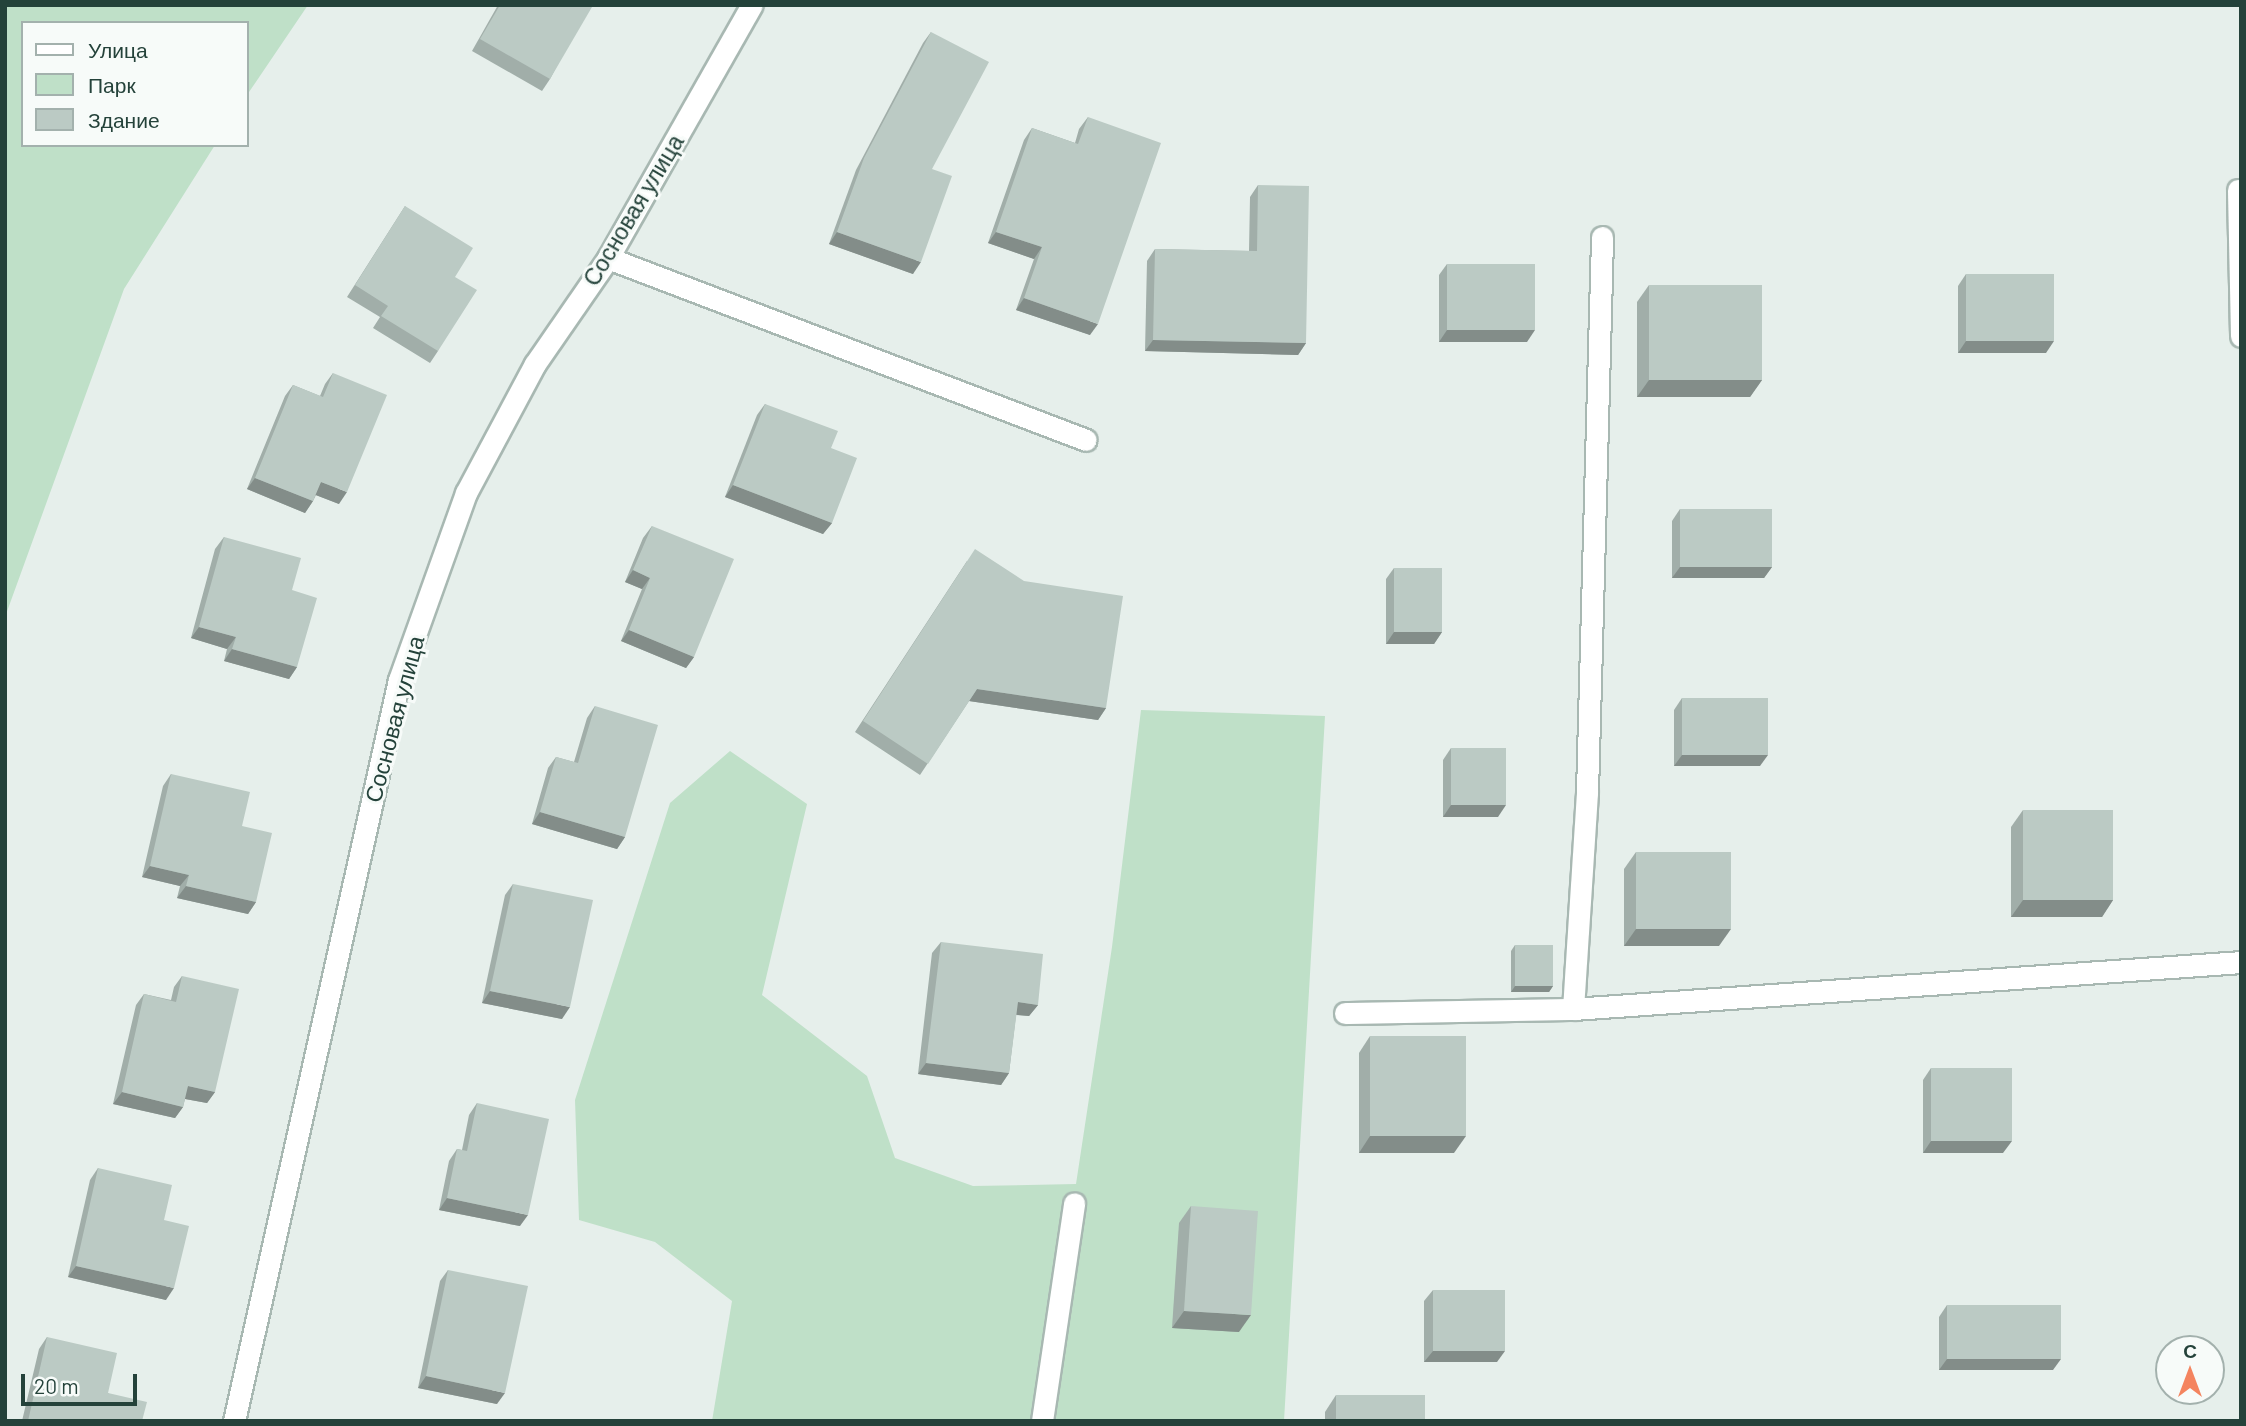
<!DOCTYPE html>
<html>
<head>
<meta charset="utf-8">
<style>
  body { margin:0 }
  #map { position:relative; width:2246px; height:1426px; overflow:hidden; background:#e6efeb; font-family:Barlow,sans-serif }
  div>[style] { position:absolute }
  .green>* { inset:0; background:#bfe0c8 }
  .roads { filter:drop-shadow(2px 0 #a8b8b2) drop-shadow(-2px 0 #a8b8b2) drop-shadow(0 2px #a8b8b2) drop-shadow(0 -2px #a8b8b2) }
  .minor>* { height:21px; margin:-10.5px; padding:0 10.5px; transform-origin:10.5px; border-radius:10.5px; background:#fff }
  .wall>* { inset:0; background:#a1aea9 }
  .shaded-wall>* { inset:0; background:#838d89 }
  .building>* { inset:0; background:#bbcac4 }
  span { translate:-50% -50%; white-space:nowrap; text-align:center; line-height:1.15; -webkit-text-stroke:6px #f7fbf9; paint-order:stroke }
  .street-label { font-size:23px; color:#24423a }
  .frame { position:absolute; inset:0; border:7px solid #24423a; pointer-events:none }
  .legend { position:absolute; left:21px; top:21px; width:228px; height:126px; box-sizing:border-box; background:#f7fbf9; border:2px solid #a3b1ad; margin:0; padding:9px 12px; list-style:none; font-size:21px; color:#24423a }
  .legend li { display:flex; align-items:center; gap:14px; height:35px }
  .legend b { width:35px; border:2px solid #a3b1ad }
  .north { position:absolute; left:2155px; top:1335px; width:70px; height:70px; box-sizing:border-box; background:#f7fbf9; border:2px solid #a3b1ad; border-radius:50%; rotate:0deg; font-size:19px; font-weight:700; line-height:28px; text-align:center; color:#24423a }
  .north::after { content:''; display:block; margin:auto; width:24px; height:32px; background:#f4845f; clip-path:polygon(50% 0,100% 100%,50% 72%,0 100%) }
  .scale { position:absolute; left:21px; top:1374px; width:116px; height:32px; box-sizing:border-box; border:4px solid #24423a; border-top:0; padding-left:9px; font-size:21px; line-height:24px; white-space:nowrap; color:#24423a; -webkit-text-stroke:5px #f7fbf9; paint-order:stroke }
</style>
</head>
<body>
<div id="map">
  <div class="green">
    <i style="clip-path:polygon(5px 5px,308px 5px,247px 95px,247px 23px,23px 23px,23px 145px,215px 145px,124px 289px,5px 617px)"></i>
    <i style="clip-path:polygon(1141px 710px,1325px 716px,1284px 1421px,712px 1421px,732px 1301px,655px 1242px,579px 1220px,575px 1100px,670px 803px,730px 751px,807px 804px,762px 995px,867px 1076px,895px 1158px,973px 1186px,1076px 1184px,1112px 947px)"></i>
  </div>
  <div class="roads">
    <div class="minor">
      <i style="left:2238px;top:190px;width:146px;rotate:88.8deg"></i>
      <i style="left:608px;top:258px;width:511px;rotate:20.84deg"></i>
      <i style="left:1573px;top:1009px;width:216px;rotate:-86.3deg"></i>
      <i style="left:1587px;top:793px;width:556px;rotate:-88.45deg"></i>
      <i style="left:1345px;top:1013px;width:228px;rotate:-1deg"></i>
      <i style="left:1573px;top:1009px;width:670px;rotate:-4.02deg"></i>
      <i style="left:234px;top:1421px;width:759px;rotate:-77.45deg"></i>
      <i style="left:399px;top:680px;width:199px;rotate:-70.3deg"></i>
      <i style="left:466px;top:493px;width:146px;rotate:-61.9deg"></i>
      <i style="left:535px;top:364px;width:129px;rotate:-55.4deg"></i>
      <i style="left:608px;top:258px;width:291px;rotate:-60.4deg"></i>
      <i style="left:1042px;top:1421px;width:220px;rotate:-81.6deg"></i>
    </div>
  </div>
  <div class="wall">
    <i style="clip-path:polygon(498px 5px,589px 5px,550px 79px,542px 91px,472px 51px)"></i>
    <i style="clip-path:polygon(931px 32px,932px 169px,913px 274px,829px 244px,856px 170px,923px 43px)"></i>
    <i style="clip-path:polygon(1088px 117px,1090px 335px,1016px 310px,1034px 259px,988px 243px,1024px 140px,1032px 128px,1075px 143px,1079px 129px)"></i>
    <i style="clip-path:polygon(1258px 185px,1306px 343px,1298px 355px,1145px 351px,1147px 261px,1155px 249px,1249px 251px,1250px 197px)"></i>
    <i style="clip-path:polygon(405px 206px,455px 277px,438px 351px,430px 363px,373px 328px,380px 317px,347px 297px)"></i>
    <i style="clip-path:polygon(1447px 264px,1527px 342px,1439px 342px,1439px 275px)"></i>
    <i style="clip-path:polygon(1966px 274px,2046px 353px,1958px 353px,1958px 286px)"></i>
    <i style="clip-path:polygon(1649px 285px,1762px 380px,1750px 397px,1637px 397px,1637px 302px)"></i>
    <i style="clip-path:polygon(333px 373px,339px 504px,316px 495px,313px 501px,305px 513px,247px 489px,285px 396px,293px 385px,320px 396px,325px 384px)"></i>
    <i style="clip-path:polygon(765px 404px,831px 448px,832px 523px,823px 534px,725px 497px,757px 415px)"></i>
    <i style="clip-path:polygon(1680px 509px,1772px 567px,1764px 578px,1672px 578px,1672px 521px)"></i>
    <i style="clip-path:polygon(652px 526px,694px 657px,686px 668px,621px 641px,642px 589px,625px 582px,643px 538px)"></i>
    <i style="clip-path:polygon(224px 537px,292px 590px,297px 667px,289px 679px,224px 661px,227px 649px,191px 638px,215px 549px)"></i>
    <i style="clip-path:polygon(967px 561px,1106px 708px,1098px 720px,969px 701px,920px 775px,855px 732px)"></i>
    <i style="clip-path:polygon(1394px 568px,1442px 632px,1434px 644px,1386px 644px,1386px 579px)"></i>
    <i style="clip-path:polygon(1682px 698px,1760px 766px,1674px 766px,1674px 710px)"></i>
    <i style="clip-path:polygon(595px 706px,625px 837px,617px 849px,532px 824px,548px 768px,556px 757px,574px 762px,587px 718px)"></i>
    <i style="clip-path:polygon(1451px 748px,1498px 817px,1443px 817px,1443px 760px)"></i>
    <i style="clip-path:polygon(171px 774px,242px 826px,256px 902px,248px 914px,177px 898px,180px 886px,142px 877px,163px 786px)"></i>
    <i style="clip-path:polygon(2023px 810px,2113px 900px,2102px 917px,2011px 917px,2011px 827px)"></i>
    <i style="clip-path:polygon(1636px 852px,1719px 946px,1624px 946px,1624px 869px)"></i>
    <i style="clip-path:polygon(513px 884px,562px 1019px,482px 1003px,505px 895px)"></i>
    <i style="clip-path:polygon(941px 942px,1038px 1005px,1029px 1016px,1016px 1015px,1009px 1073px,1001px 1085px,918px 1074px,932px 953px)"></i>
    <i style="clip-path:polygon(1515px 945px,1553px 986px,1549px 992px,1511px 992px,1511px 951px)"></i>
    <i style="clip-path:polygon(182px 976px,215px 1092px,207px 1103px,185px 1099px,183px 1107px,175px 1118px,113px 1104px,136px 1005px,144px 994px,171px 1000px,174px 987px)"></i>
    <i style="clip-path:polygon(1370px 1036px,1454px 1153px,1359px 1153px,1359px 1053px)"></i>
    <i style="clip-path:polygon(1931px 1068px,2003px 1153px,1923px 1153px,1923px 1080px)"></i>
    <i style="clip-path:polygon(477px 1103px,520px 1226px,439px 1210px,449px 1161px,457px 1149px,462px 1150px,469px 1115px)"></i>
    <i style="clip-path:polygon(98px 1168px,164px 1220px,166px 1300px,68px 1277px,90px 1180px)"></i>
    <i style="clip-path:polygon(1191px 1206px,1239px 1332px,1172px 1328px,1179px 1223px)"></i>
    <i style="clip-path:polygon(448px 1270px,497px 1404px,418px 1388px,440px 1281px)"></i>
    <i style="clip-path:polygon(1433px 1290px,1497px 1362px,1424px 1362px,1424px 1301px)"></i>
    <i style="clip-path:polygon(1947px 1305px,2053px 1370px,1939px 1370px,1939px 1317px)"></i>
    <i style="clip-path:polygon(47px 1337px,108px 1393px,142px 1421px,22px 1421px,39px 1349px)"></i>
    <i style="clip-path:polygon(1336px 1395px,1425px 1421px,1325px 1421px,1325px 1412px)"></i>
  </div>
  <div class="shaded-wall">
    <i style="clip-path:polygon(837px 232px,921px 262px,913px 274px,829px 244px)"></i>
    <i style="clip-path:polygon(996px 232px,1042px 247px,1034px 259px,988px 243px)"></i>
    <i style="clip-path:polygon(1024px 298px,1098px 324px,1090px 335px,1016px 310px)"></i>
    <i style="clip-path:polygon(1447px 330px,1535px 330px,1527px 342px,1439px 342px)"></i>
    <i style="clip-path:polygon(1153px 340px,1306px 343px,1298px 355px,1145px 351px)"></i>
    <i style="clip-path:polygon(1966px 341px,2054px 341px,2046px 353px,1958px 353px)"></i>
    <i style="clip-path:polygon(1649px 380px,1762px 380px,1750px 397px,1637px 397px)"></i>
    <i style="clip-path:polygon(255px 478px,313px 501px,305px 513px,247px 489px)"></i>
    <i style="clip-path:polygon(321px 482px,347px 492px,339px 504px,313px 494px)"></i>
    <i style="clip-path:polygon(733px 485px,832px 523px,823px 534px,725px 497px)"></i>
    <i style="clip-path:polygon(1680px 567px,1772px 567px,1764px 578px,1672px 578px)"></i>
    <i style="clip-path:polygon(633px 570px,650px 578px,642px 589px,625px 582px)"></i>
    <i style="clip-path:polygon(199px 627px,236px 637px,227px 649px,191px 638px)"></i>
    <i style="clip-path:polygon(629px 630px,694px 657px,686px 668px,621px 641px)"></i>
    <i style="clip-path:polygon(1394px 632px,1442px 632px,1434px 644px,1386px 644px)"></i>
    <i style="clip-path:polygon(232px 649px,297px 667px,289px 679px,224px 661px)"></i>
    <i style="clip-path:polygon(977px 689px,1106px 708px,1098px 720px,969px 701px)"></i>
    <i style="clip-path:polygon(1682px 755px,1768px 755px,1760px 766px,1674px 766px)"></i>
    <i style="clip-path:polygon(1451px 805px,1506px 805px,1498px 817px,1443px 817px)"></i>
    <i style="clip-path:polygon(540px 812px,625px 837px,617px 849px,532px 824px)"></i>
    <i style="clip-path:polygon(150px 866px,189px 875px,180px 886px,142px 877px)"></i>
    <i style="clip-path:polygon(186px 886px,256px 902px,248px 914px,177px 898px)"></i>
    <i style="clip-path:polygon(2023px 900px,2113px 900px,2102px 917px,2011px 917px)"></i>
    <i style="clip-path:polygon(1636px 929px,1731px 929px,1719px 946px,1624px 946px)"></i>
    <i style="clip-path:polygon(1515px 986px,1553px 986px,1549px 992px,1511px 992px)"></i>
    <i style="clip-path:polygon(490px 991px,570px 1007px,562px 1019px,482px 1003px)"></i>
    <i style="clip-path:polygon(1018px 1002px,1038px 1005px,1029px 1016px,1010px 1014px)"></i>
    <i style="clip-path:polygon(926px 1063px,1009px 1073px,1001px 1085px,918px 1074px)"></i>
    <i style="clip-path:polygon(188px 1086px,215px 1092px,207px 1103px,180px 1098px)"></i>
    <i style="clip-path:polygon(122px 1092px,183px 1107px,175px 1118px,113px 1104px)"></i>
    <i style="clip-path:polygon(1370px 1136px,1466px 1136px,1454px 1153px,1359px 1153px)"></i>
    <i style="clip-path:polygon(1931px 1141px,2012px 1141px,2003px 1153px,1923px 1153px)"></i>
    <i style="clip-path:polygon(447px 1198px,528px 1215px,520px 1226px,439px 1210px)"></i>
    <i style="clip-path:polygon(76px 1266px,174px 1288px,166px 1300px,68px 1277px)"></i>
    <i style="clip-path:polygon(1184px 1311px,1251px 1315px,1239px 1332px,1172px 1328px)"></i>
    <i style="clip-path:polygon(1433px 1351px,1505px 1351px,1497px 1362px,1424px 1362px)"></i>
    <i style="clip-path:polygon(1947px 1359px,2061px 1359px,2053px 1370px,1939px 1370px)"></i>
    <i style="clip-path:polygon(426px 1376px,505px 1393px,497px 1404px,418px 1388px)"></i>
  </div>
  <div class="building">
    <i style="clip-path:polygon(500px 5px,589px 5px,592px 7px,550px 79px,480px 39px)"></i>
    <i style="clip-path:polygon(931px 32px,989px 62px,932px 169px,952px 176px,921px 262px,837px 232px,864px 158px)"></i>
    <i style="clip-path:polygon(1088px 117px,1161px 143px,1098px 324px,1024px 298px,1042px 247px,996px 232px,1032px 128px,1078px 144px)"></i>
    <i style="clip-path:polygon(1258px 185px,1309px 186px,1306px 343px,1153px 340px,1155px 249px,1257px 251px)"></i>
    <i style="clip-path:polygon(405px 206px,473px 248px,455px 277px,477px 290px,438px 351px,381px 316px,388px 306px,355px 285px)"></i>
    <i style="clip-path:polygon(1447px 264px,1535px 264px,1535px 330px,1447px 330px)"></i>
    <i style="clip-path:polygon(1966px 274px,2054px 274px,2054px 341px,1966px 341px)"></i>
    <i style="clip-path:polygon(1649px 285px,1762px 285px,1762px 380px,1649px 380px)"></i>
    <i style="clip-path:polygon(333px 373px,387px 395px,347px 492px,321px 482px,313px 501px,255px 478px,293px 385px,323px 397px)"></i>
    <i style="clip-path:polygon(765px 404px,838px 431px,831px 448px,857px 458px,832px 523px,733px 485px)"></i>
    <i style="clip-path:polygon(1680px 509px,1772px 509px,1772px 567px,1680px 567px)"></i>
    <i style="clip-path:polygon(652px 526px,734px 559px,694px 657px,629px 630px,650px 578px,633px 570px)"></i>
    <i style="clip-path:polygon(224px 537px,301px 558px,292px 590px,317px 598px,297px 667px,232px 649px,236px 637px,199px 627px)"></i>
    <i style="clip-path:polygon(975px 549px,1024px 581px,1123px 596px,1106px 708px,977px 689px,928px 764px,863px 721px)"></i>
    <i style="clip-path:polygon(1394px 568px,1442px 568px,1442px 632px,1394px 632px)"></i>
    <i style="clip-path:polygon(1682px 698px,1768px 698px,1768px 755px,1682px 755px)"></i>
    <i style="clip-path:polygon(595px 706px,658px 725px,625px 837px,540px 812px,556px 757px,578px 763px)"></i>
    <i style="clip-path:polygon(1451px 748px,1506px 748px,1506px 805px,1451px 805px)"></i>
    <i style="clip-path:polygon(171px 774px,250px 792px,242px 826px,272px 833px,256px 902px,186px 886px,189px 875px,150px 866px)"></i>
    <i style="clip-path:polygon(2023px 810px,2113px 810px,2113px 900px,2023px 900px)"></i>
    <i style="clip-path:polygon(1636px 852px,1731px 852px,1731px 929px,1636px 929px)"></i>
    <i style="clip-path:polygon(513px 884px,593px 900px,570px 1007px,490px 991px)"></i>
    <i style="clip-path:polygon(941px 942px,1043px 954px,1038px 1005px,1018px 1002px,1009px 1073px,926px 1063px)"></i>
    <i style="clip-path:polygon(1515px 945px,1553px 945px,1553px 986px,1515px 986px)"></i>
    <i style="clip-path:polygon(182px 976px,239px 989px,215px 1092px,188px 1086px,183px 1107px,122px 1092px,144px 994px,176px 1002px)"></i>
    <i style="clip-path:polygon(1370px 1036px,1466px 1036px,1466px 1136px,1370px 1136px)"></i>
    <i style="clip-path:polygon(1931px 1068px,2012px 1068px,2012px 1141px,1931px 1141px)"></i>
    <i style="clip-path:polygon(477px 1103px,549px 1119px,528px 1215px,447px 1198px,457px 1149px,467px 1151px)"></i>
    <i style="clip-path:polygon(98px 1168px,172px 1185px,164px 1220px,189px 1226px,174px 1288px,76px 1266px)"></i>
    <i style="clip-path:polygon(1191px 1206px,1258px 1211px,1251px 1315px,1184px 1311px)"></i>
    <i style="clip-path:polygon(448px 1270px,528px 1286px,505px 1393px,426px 1376px)"></i>
    <i style="clip-path:polygon(1433px 1290px,1505px 1290px,1505px 1351px,1433px 1351px)"></i>
    <i style="clip-path:polygon(1947px 1305px,2061px 1305px,2061px 1359px,1947px 1359px)"></i>
    <i style="clip-path:polygon(47px 1337px,117px 1353px,108px 1393px,147px 1402px,142px 1421px,28px 1421px)"></i>
    <i style="clip-path:polygon(1336px 1395px,1425px 1395px,1425px 1421px,1336px 1421px)"></i>
  </div>
  <div class="street-label">
    <span style="left:633px;top:210px;rotate:-59deg">Сосновая улица</span>
    <span style="left:394px;top:719px;rotate:-75deg">Сосновая улица</span>
  </div>
  <div class="frame"></div>
  <ul class="legend">
  <li><b style="height:9px;background:#fff"></b>Улица</li>
  <li><b style="height:19px;background:#bfe0c8"></b>Парк</li>
  <li><b style="height:19px;background:#bbcac4"></b>Здание</li>
  </ul>
  <div class="north">С</div>
  <div class="scale">20 m</div>
</div>
</body>
</html>
